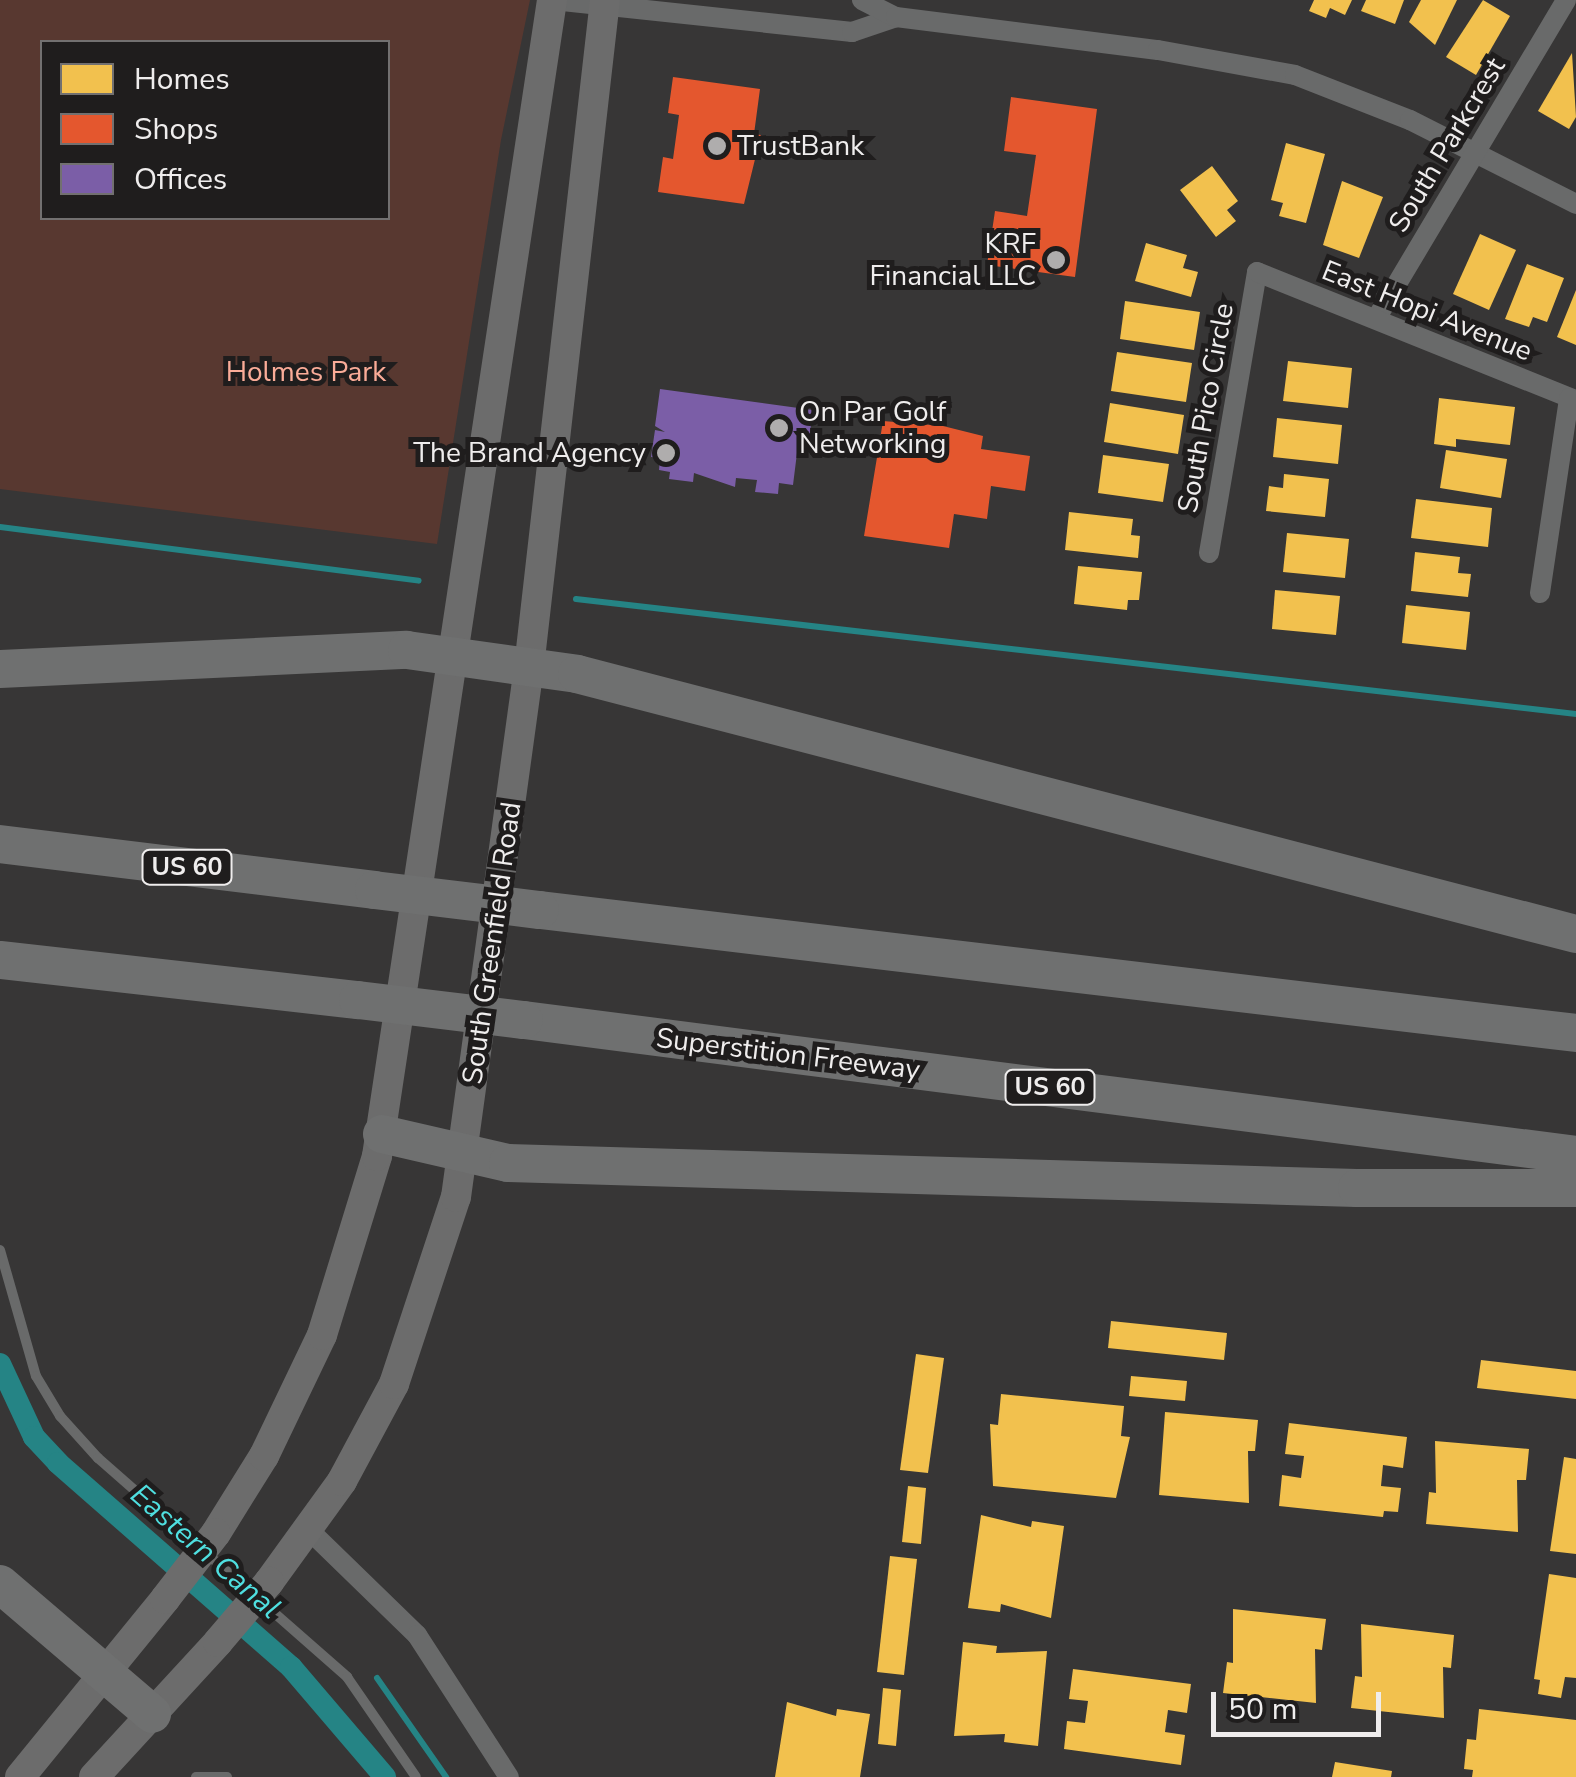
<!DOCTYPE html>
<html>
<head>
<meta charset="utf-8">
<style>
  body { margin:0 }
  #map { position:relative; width:1576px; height:1777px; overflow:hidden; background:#373636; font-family:"Nunito Sans",sans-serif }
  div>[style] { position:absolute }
  .green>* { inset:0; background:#583830 }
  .homes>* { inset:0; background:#f2c14e }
  .shops>* { inset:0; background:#e4572e }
  .offices>* { inset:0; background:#7b5ea7 }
  .stream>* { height:6px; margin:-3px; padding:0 3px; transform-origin:3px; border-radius:3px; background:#258485 }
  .canal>* { height:22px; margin:-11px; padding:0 11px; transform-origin:11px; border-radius:11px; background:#258485 }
  .lane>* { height:10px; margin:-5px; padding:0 5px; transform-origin:5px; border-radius:5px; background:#696a6a }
  .street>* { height:20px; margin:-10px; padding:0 10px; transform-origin:10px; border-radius:10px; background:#696a6a }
  .secondary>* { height:30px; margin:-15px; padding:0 15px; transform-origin:15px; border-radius:15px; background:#6c6c6c }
  .highway>* { height:38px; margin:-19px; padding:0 19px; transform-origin:19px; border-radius:19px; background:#6f7070 }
  .secondary-bridge>* { height:30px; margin:-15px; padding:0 15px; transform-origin:15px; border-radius:15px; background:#6c6c6c }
  .highway-bridge>* { height:38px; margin:-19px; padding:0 19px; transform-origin:19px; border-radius:19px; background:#6f7070 }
  .dots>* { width:28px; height:28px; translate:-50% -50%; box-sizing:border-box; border:5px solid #1f1d1d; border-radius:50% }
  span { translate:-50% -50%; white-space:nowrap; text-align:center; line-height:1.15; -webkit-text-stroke:10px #1f1d1d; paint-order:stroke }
  .shield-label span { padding:2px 8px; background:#1f1d1d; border:2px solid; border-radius:8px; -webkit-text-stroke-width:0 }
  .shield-label { font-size:25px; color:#efeded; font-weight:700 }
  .street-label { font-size:28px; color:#efeded }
  .poi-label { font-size:28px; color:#efeded }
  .left { translate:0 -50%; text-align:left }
  .right { translate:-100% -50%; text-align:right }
  .park-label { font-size:28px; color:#faac98 }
  .water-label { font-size:30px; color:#4fdfe0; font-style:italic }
  .legend { position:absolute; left:40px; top:40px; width:350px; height:180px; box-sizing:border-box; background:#1f1d1d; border:2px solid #727070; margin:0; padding:12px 18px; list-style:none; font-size:30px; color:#efeded }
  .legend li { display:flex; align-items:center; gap:20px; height:50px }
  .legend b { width:50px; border:2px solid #727070 }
  .scale { position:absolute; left:1211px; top:1692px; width:170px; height:45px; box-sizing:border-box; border:5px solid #efeded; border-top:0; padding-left:12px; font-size:30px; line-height:35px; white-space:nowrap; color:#efeded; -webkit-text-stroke:8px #1f1d1d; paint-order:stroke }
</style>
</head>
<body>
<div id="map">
  <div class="green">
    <i style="clip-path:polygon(evenodd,0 0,530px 0,501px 140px,437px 544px,0 489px,0 0,42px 42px,388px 42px,388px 218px,42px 218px,42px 42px)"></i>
  </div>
  <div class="homes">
    <i style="clip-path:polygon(1314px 0,1352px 0,1345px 15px,1330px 8px,1326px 18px,1309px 11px)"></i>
    <i style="clip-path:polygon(1366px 0,1404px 0,1395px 24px,1361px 11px)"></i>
    <i style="clip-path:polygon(1421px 0,1457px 0,1435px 45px,1409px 22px)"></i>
    <i style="clip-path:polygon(1483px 0,1510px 16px,1476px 75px,1446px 57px)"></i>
    <i style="clip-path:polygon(1572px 53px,1576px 117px,1569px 129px,1538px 111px)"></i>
    <i style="clip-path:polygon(1286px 143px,1325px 154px,1306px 223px,1279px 216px,1283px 203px,1271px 200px)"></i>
    <i style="clip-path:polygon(1212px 166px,1238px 201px,1227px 210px,1236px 221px,1216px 237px,1180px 190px)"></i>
    <i style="clip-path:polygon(1342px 181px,1383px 197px,1359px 258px,1323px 245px)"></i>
    <i style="clip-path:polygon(1480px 234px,1516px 250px,1489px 310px,1453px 294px)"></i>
    <i style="clip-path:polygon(1146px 243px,1187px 255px,1183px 268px,1198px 272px,1191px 297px,1135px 281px)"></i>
    <i style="clip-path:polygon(1527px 264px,1564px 278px,1547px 322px,1533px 317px,1529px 327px,1505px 319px)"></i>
    <i style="clip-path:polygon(1576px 290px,1576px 345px,1557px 337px)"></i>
    <i style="clip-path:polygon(1125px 301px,1200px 312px,1194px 350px,1120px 339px)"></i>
    <i style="clip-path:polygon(1117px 352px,1192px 363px,1186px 402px,1111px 391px)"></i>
    <i style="clip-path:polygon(1288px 361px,1352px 368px,1348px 408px,1283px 401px)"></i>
    <i style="clip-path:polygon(1439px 398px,1515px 407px,1510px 445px,1456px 439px,1456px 447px,1434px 444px)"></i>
    <i style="clip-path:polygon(1110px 403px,1184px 415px,1178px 454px,1104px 442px)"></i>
    <i style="clip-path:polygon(1277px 418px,1342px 425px,1338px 464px,1273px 457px)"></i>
    <i style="clip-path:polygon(1446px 450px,1507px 459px,1501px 498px,1440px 488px)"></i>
    <i style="clip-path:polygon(1103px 455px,1169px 464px,1163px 502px,1098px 493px)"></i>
    <i style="clip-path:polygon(1284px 474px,1329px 479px,1325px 517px,1266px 511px,1269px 486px,1283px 488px)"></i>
    <i style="clip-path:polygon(1416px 499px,1492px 508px,1488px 547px,1411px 538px)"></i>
    <i style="clip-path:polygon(1069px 512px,1133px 519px,1131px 535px,1140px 536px,1138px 558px,1065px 550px)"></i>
    <i style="clip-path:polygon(1287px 533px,1349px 539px,1345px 578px,1283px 572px)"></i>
    <i style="clip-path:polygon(1415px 552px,1460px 557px,1458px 573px,1471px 574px,1468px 597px,1411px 591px)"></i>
    <i style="clip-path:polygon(1078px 566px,1142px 572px,1139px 600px,1128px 600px,1127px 610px,1074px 604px)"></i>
    <i style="clip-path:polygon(1275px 590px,1340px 596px,1336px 635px,1272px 629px)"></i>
    <i style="clip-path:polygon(1406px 605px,1470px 612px,1466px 650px,1402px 643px)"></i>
    <i style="clip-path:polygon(1111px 1321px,1227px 1333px,1224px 1360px,1108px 1348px)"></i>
    <i style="clip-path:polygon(916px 1354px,944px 1358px,928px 1473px,900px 1470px)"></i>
    <i style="clip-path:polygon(1481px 1360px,1576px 1371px,1576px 1399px,1477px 1388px)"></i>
    <i style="clip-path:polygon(1131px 1376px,1187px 1381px,1185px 1401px,1129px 1396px)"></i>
    <i style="clip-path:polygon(1001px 1394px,1124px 1406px,1121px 1436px,1130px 1437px,1116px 1498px,993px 1486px,990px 1424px,998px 1425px)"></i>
    <i style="clip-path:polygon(1165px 1412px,1258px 1420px,1255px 1451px,1248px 1451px,1249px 1503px,1159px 1495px)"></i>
    <i style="clip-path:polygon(1289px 1423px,1407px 1437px,1403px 1468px,1383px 1465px,1381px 1486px,1401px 1488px,1398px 1512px,1384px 1511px,1383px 1517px,1279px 1506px,1282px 1475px,1301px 1478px,1304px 1456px,1285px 1454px)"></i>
    <i style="clip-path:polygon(1435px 1441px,1529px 1449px,1526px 1480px,1517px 1480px,1518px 1532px,1426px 1524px,1429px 1492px,1436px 1493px)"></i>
    <i style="clip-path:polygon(1564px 1457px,1576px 1459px,1576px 1554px,1550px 1551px)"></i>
    <i style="clip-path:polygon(908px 1486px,926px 1488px,921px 1544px,902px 1542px)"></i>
    <i style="clip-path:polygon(981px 1515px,1031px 1527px,1032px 1521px,1064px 1526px,1051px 1618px,1001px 1604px,1000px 1612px,968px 1608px)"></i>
    <i style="clip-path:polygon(890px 1556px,917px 1559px,904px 1675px,877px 1672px)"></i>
    <i style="clip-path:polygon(1549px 1574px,1576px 1578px,1576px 1678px,1565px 1677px,1561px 1698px,1538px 1694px,1540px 1680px,1534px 1679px)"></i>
    <i style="clip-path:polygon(1233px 1609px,1326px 1619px,1322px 1650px,1315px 1649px,1316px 1703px,1223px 1693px,1227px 1662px,1233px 1663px)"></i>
    <i style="clip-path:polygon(1361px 1624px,1454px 1635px,1451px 1668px,1443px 1667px,1444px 1718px,1351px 1708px,1355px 1676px,1362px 1677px)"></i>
    <i style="clip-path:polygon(963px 1642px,997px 1646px,996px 1653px,1047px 1651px,1038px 1746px,1004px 1742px,1005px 1734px,954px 1736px)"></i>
    <i style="clip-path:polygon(1073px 1669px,1191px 1684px,1187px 1713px,1168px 1710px,1165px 1732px,1185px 1735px,1181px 1765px,1064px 1749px,1067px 1721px,1085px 1723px,1088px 1701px,1069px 1699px)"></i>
    <i style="clip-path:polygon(883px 1688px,901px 1690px,896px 1746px,878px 1744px)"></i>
    <i style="clip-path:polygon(787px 1702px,836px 1716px,837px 1709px,870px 1714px,860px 1777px,775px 1777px)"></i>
    <i style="clip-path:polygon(1479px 1709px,1576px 1720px,1576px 1777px,1472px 1777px,1473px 1770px,1464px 1769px,1467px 1739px,1476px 1740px)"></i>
    <i style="clip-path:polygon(1335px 1762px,1392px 1771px,1391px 1777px,1332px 1777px)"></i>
  </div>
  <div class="shops">
    <i style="clip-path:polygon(673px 77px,760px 89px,754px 134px,761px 135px,744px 204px,658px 192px,663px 157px,673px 159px,679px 115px,668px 113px)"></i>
    <i style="clip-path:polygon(1011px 97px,1097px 109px,1075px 277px,987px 265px,995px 211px,1027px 216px,1036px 155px,1004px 151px)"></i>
    <i style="clip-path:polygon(883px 421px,943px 426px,983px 436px,981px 449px,1030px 456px,1025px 491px,991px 486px,987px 519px,954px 514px,949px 548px,864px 536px)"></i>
  </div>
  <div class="offices">
    <i style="clip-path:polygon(660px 389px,813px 410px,808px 447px,798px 445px,793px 485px,779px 483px,778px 494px,755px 492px,757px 480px,736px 478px,735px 487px,694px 473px,693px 482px,669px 479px,670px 472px,659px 470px,660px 458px,651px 457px,655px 430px,665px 432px,655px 426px)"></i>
  </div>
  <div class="stream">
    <i style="left:0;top:527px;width:422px;rotate:7.3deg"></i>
    <i style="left:576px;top:599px;width:1007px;rotate:6.56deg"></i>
    <i style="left:377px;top:1678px;width:121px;rotate:55.1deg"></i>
  </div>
  <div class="canal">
    <i style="left:0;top:1364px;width:81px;rotate:65deg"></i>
    <i style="left:34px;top:1437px;width:35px;rotate:47deg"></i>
    <i style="left:58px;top:1463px;width:310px;rotate:41.2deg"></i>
    <i style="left:291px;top:1667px;width:145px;rotate:49.5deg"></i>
  </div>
  <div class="lane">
    <i style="left:0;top:1250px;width:131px;rotate:74.1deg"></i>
    <i style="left:36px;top:1376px;width:47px;rotate:59deg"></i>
    <i style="left:60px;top:1416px;width:57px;rotate:47.9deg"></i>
    <i style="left:98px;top:1458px;width:332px;rotate:41.3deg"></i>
    <i style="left:347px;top:1677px;width:121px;rotate:55.4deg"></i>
    <i style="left:196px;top:1777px;width:31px"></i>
  </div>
  <div class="street">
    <i style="left:553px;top:0;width:301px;rotate:6.1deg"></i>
    <i style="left:852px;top:32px;width:46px;rotate:-18.8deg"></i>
    <i style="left:862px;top:0;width:38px;rotate:27deg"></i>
    <i style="left:896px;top:17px;width:264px;rotate:7.2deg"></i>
    <i style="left:1158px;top:50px;width:139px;rotate:10.3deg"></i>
    <i style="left:1295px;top:75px;width:123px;rotate:21.4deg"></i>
    <i style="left:1410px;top:120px;width:186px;rotate:26.8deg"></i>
    <i style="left:1376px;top:319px;width:371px;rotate:-59.2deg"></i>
    <i style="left:1209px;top:553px;width:285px;rotate:-80.3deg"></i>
    <i style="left:1257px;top:272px;width:344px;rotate:21.9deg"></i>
    <i style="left:1540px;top:593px;width:197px;rotate:-81.5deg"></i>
    <i style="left:309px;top:1530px;width:151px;rotate:44.2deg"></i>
    <i style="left:417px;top:1635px;width:169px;rotate:57.1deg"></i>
  </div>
  <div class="secondary">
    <i style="left:216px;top:1533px;width:91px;rotate:-58.1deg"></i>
    <i style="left:264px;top:1456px;width:134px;rotate:-64.4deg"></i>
    <i style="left:322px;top:1335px;width:187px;rotate:-72.9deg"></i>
    <i style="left:377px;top:1156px;width:1169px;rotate:-81.39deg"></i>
    <i style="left:269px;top:1582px;width:125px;rotate:-54.1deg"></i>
    <i style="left:342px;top:1481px;width:110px;rotate:-61.8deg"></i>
    <i style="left:394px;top:1384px;width:197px;rotate:-71.7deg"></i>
    <i style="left:456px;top:1197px;width:535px;rotate:-82.16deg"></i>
    <i style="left:529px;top:667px;width:671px;rotate:-83.5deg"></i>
    <i style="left:20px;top:1777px;width:230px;rotate:-50.8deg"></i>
    <i style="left:94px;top:1777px;width:183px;rotate:-47.4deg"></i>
  </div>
  <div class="highway">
    <i style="left:0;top:669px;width:407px;rotate:-2.7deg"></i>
    <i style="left:407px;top:650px;width:172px;rotate:8deg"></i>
    <i style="left:577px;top:674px;width:1032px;rotate:14.59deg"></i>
    <i style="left:0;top:844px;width:377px;rotate:7deg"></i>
    <i style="left:540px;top:910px;width:1043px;rotate:6.77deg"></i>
    <i style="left:0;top:960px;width:360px;rotate:6.4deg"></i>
    <i style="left:524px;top:1020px;width:1061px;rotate:7.31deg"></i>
    <i style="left:382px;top:1134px;width:129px;rotate:13deg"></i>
    <i style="left:508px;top:1163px;width:849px;rotate:1.69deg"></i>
    <i style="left:1357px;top:1188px;width:219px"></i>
    <i style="left:0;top:1584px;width:200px;rotate:40.5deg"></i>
  </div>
  <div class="secondary-bridge">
    <i style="left:165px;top:1599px;width:83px;rotate:-52.3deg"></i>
    <i style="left:218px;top:1642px;width:79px;rotate:-49.6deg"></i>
  </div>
  <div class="highway-bridge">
    <i style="left:374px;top:890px;width:167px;rotate:6.9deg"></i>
    <i style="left:358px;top:1000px;width:167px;rotate:6.9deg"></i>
  </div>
  <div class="dots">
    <i style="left:717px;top:146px;background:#afadad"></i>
    <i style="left:1056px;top:260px;background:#afadad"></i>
    <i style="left:779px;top:428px;background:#afadad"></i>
    <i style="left:666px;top:453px;background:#afadad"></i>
  </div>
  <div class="shield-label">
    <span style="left:187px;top:867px">US 60</span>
    <span style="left:1050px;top:1087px">US 60</span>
  </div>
  <div class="street-label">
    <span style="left:1447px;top:145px;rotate:-59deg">South Parkcrest</span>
    <span style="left:1427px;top:311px;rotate:22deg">East Hopi Avenue</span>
    <span style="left:1206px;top:408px;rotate:-80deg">South Pico Circle</span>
    <span style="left:492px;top:943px;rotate:-82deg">South Greenfield Road</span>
    <span style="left:788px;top:1054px;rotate:7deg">Superstition Freeway</span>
  </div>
  <div class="poi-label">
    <span class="left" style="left:737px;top:146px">TrustBank</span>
    <span class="right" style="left:1036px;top:260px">KRF<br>Financial LLC</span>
    <span class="left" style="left:799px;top:428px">On Par Golf<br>Networking</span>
    <span class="right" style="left:646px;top:453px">The Brand Agency</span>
  </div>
  <div class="park-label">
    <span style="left:306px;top:372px">Holmes Park</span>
  </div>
  <div class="water-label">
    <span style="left:205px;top:1552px;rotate:41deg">Eastern Canal</span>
  </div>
  <ul class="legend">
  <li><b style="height:28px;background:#f2c14e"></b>Homes</li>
  <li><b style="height:28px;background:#e4572e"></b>Shops</li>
  <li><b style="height:28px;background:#7b5ea7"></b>Offices</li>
  </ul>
  <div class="scale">50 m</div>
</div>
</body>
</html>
